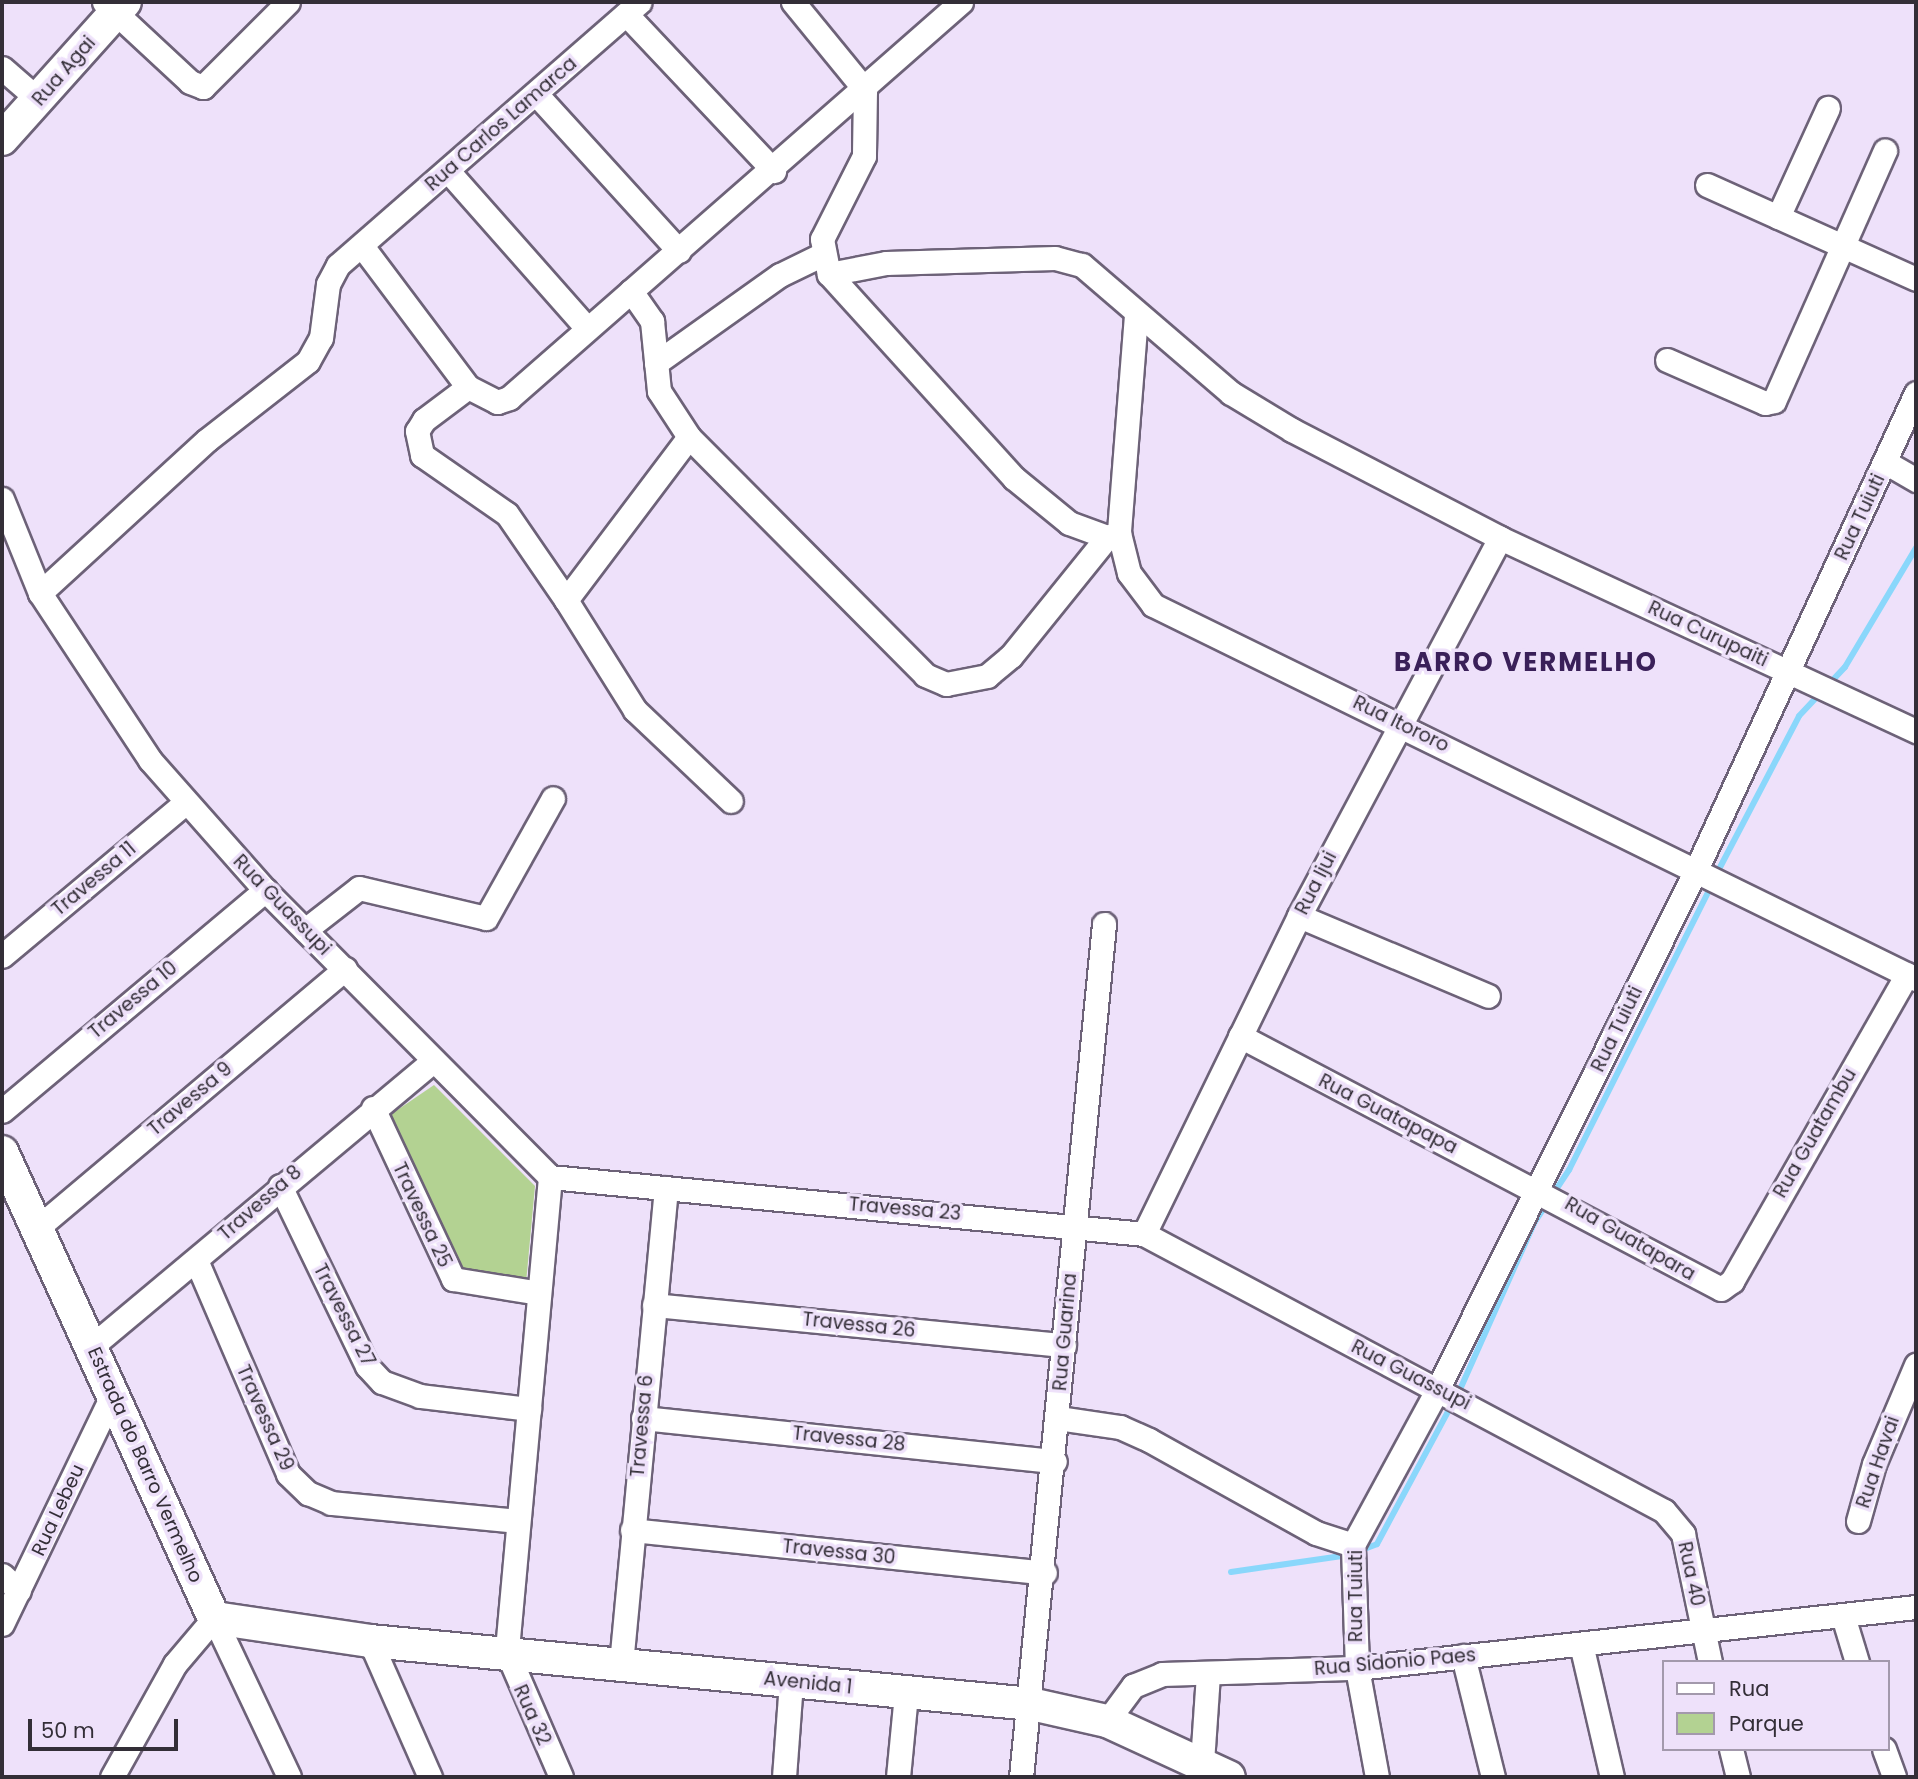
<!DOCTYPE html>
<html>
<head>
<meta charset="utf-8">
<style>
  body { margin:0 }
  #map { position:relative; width:1918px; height:1779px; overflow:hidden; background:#eee1fa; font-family:Poppins,sans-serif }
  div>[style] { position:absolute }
  .green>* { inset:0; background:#b3d292 }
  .stream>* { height:6px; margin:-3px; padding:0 3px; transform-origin:3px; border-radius:3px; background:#8ad7fb }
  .roads { filter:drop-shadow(2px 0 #6d6278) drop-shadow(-2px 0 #6d6278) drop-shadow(0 2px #6d6278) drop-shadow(0 -2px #6d6278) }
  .street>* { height:23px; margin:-11.5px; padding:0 11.5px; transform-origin:11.5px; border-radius:11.5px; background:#fff }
  .secondary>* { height:32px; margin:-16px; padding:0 16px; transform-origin:16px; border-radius:16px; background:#fff }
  span { translate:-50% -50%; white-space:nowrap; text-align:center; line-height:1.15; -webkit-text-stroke:7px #eee1fa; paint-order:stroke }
  .street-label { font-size:19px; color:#332e37 }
  .district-label { font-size:26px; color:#3a2059; font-weight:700; letter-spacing:2px }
  .frame { position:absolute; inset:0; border:4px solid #332e37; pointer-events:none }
  .legend { position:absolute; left:1662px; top:1660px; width:228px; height:91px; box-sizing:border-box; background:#eee1fa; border:2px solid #a399ac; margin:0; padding:9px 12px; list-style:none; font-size:21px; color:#332e37 }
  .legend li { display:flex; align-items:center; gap:14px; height:35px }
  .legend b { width:35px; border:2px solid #a399ac }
  .scale { position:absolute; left:28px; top:1719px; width:150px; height:32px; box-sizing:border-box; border:4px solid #332e37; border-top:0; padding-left:9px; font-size:21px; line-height:24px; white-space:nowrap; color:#332e37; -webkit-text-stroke:5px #eee1fa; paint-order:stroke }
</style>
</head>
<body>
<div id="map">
  <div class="green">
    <i style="clip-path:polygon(434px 1085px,535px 1186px,526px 1283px,459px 1271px,390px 1115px)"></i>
  </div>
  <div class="stream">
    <i style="left:1716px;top:875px;width:179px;rotate:-62.4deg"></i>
    <i style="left:1799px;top:716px;width:67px;rotate:-46.8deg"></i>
    <i style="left:1845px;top:667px;width:139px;rotate:-59.2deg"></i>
    <i style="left:1458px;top:1394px;width:187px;rotate:-66deg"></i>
    <i style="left:1534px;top:1223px;width:64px;rotate:-56.6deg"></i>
    <i style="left:1569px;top:1170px;width:319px;rotate:-63.4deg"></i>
    <i style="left:1359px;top:1551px;width:19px;rotate:-21deg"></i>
    <i style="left:1377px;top:1544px;width:159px;rotate:-61.8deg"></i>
    <i style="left:1231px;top:1572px;width:119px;rotate:-8.2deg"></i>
  </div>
  <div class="roads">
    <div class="street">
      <i style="left:104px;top:2px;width:117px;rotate:42.9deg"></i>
      <i style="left:190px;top:82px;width:14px;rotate:21deg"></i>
      <i style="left:203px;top:87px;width:120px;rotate:-45deg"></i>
      <i style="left:793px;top:2px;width:114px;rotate:50.7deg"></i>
      <i style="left:865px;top:90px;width:66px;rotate:90.9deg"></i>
      <i style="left:864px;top:156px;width:93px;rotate:116.8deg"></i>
      <i style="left:822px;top:239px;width:36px;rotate:79deg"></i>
      <i style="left:829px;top:274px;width:275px;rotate:47.8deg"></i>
      <i style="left:1014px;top:478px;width:71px;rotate:39.3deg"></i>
      <i style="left:1069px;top:523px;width:40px;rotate:20.2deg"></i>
      <i style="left:626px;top:14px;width:216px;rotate:46.7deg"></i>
      <i style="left:2px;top:68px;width:49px;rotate:40.9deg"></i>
      <i style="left:537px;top:95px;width:211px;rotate:47.7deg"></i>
      <i style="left:448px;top:171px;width:208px;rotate:48.5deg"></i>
      <i style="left:1707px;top:185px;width:229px;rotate:24.2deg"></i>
      <i style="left:1778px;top:217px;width:120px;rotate:-65.4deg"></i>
      <i style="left:362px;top:246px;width:176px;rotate:53.1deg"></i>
      <i style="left:468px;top:387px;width:33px;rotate:27deg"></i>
      <i style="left:497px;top:402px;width:13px;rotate:-18deg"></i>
      <i style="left:509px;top:398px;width:601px;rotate:-41.22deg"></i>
      <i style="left:829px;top:274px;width:58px;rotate:-10.9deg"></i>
      <i style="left:886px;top:263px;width:169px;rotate:-1.7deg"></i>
      <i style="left:1055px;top:258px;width:28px;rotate:15deg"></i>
      <i style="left:1082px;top:265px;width:196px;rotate:40.7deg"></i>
      <i style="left:1231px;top:393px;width:71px;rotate:31.2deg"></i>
      <i style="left:1292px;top:430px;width:234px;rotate:27.4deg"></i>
      <i style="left:1500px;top:538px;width:459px;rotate:24.9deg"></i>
      <i style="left:631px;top:291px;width:37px;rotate:55deg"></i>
      <i style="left:652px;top:321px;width:70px;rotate:84.3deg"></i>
      <i style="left:659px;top:391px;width:55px;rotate:56.9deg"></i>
      <i style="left:1136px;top:315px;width:219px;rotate:94.5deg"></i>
      <i style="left:1119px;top:533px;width:41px;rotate:76deg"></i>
      <i style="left:1129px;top:573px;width:40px;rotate:53deg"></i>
      <i style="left:1153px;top:605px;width:850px;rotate:26.11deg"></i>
      <i style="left:1667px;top:360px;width:107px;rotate:23.7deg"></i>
      <i style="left:1765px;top:403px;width:9px;rotate:-13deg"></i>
      <i style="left:1774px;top:401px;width:274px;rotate:-66.1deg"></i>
      <i style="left:656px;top:363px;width:152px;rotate:-35.4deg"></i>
      <i style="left:780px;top:275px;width:46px;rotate:-26deg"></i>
      <i style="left:468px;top:387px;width:55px;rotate:143.1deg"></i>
      <i style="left:424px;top:420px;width:13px;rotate:122deg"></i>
      <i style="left:417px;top:431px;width:25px;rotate:78deg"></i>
      <i style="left:422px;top:455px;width:103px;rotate:34.8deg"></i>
      <i style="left:507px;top:514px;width:104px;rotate:55.5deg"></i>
      <i style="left:566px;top:600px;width:204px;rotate:-53deg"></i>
      <i style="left:689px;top:437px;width:335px;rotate:45.2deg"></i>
      <i style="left:925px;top:675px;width:23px;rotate:23deg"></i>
      <i style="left:946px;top:684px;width:42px;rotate:-11deg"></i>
      <i style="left:987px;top:676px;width:31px;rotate:-40deg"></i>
      <i style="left:1011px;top:656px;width:153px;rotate:-51.1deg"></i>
      <i style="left:1107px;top:537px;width:13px;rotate:-18deg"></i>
      <i style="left:1885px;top:462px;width:36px;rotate:30deg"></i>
      <i style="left:2px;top:499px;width:101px;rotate:68deg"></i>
      <i style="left:40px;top:593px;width:200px;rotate:56.6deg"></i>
      <i style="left:150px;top:760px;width:174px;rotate:48.5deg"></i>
      <i style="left:265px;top:890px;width:404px;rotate:45.2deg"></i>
      <i style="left:550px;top:1177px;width:597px;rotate:5.48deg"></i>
      <i style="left:1144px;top:1234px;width:589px;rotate:28.04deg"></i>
      <i style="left:1664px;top:1511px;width:30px;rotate:50deg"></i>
      <i style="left:1683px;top:1534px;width:131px;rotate:78.1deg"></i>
      <i style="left:40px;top:593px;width:226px;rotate:-42.5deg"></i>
      <i style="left:207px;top:440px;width:128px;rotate:-38deg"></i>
      <i style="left:308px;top:361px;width:26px;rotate:-61deg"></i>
      <i style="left:321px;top:338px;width:54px;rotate:-82.6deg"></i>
      <i style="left:328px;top:284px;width:21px;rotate:-62deg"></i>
      <i style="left:338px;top:265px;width:400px;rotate:-41.1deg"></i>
      <i style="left:566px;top:600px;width:130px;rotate:57.9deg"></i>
      <i style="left:635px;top:710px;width:132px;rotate:43.5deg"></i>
      <i style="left:1299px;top:916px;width:205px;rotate:22.9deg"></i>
      <i style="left:305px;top:930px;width:68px;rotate:-37.9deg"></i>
      <i style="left:359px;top:888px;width:130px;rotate:13.3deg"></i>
      <i style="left:486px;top:918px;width:137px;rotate:-60.8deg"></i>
      <i style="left:2px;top:956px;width:239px;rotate:-39.9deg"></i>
      <i style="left:1240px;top:1036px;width:543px;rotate:27.74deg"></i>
      <i style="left:1721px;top:1289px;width:14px;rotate:-36deg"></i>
      <i style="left:1732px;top:1281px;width:353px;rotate:-60.3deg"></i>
      <i style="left:373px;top:1108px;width:189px;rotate:64.9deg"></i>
      <i style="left:453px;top:1279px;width:87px;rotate:9.2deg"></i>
      <i style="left:2px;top:1111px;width:344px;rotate:-40deg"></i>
      <i style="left:550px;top:1177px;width:477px;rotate:95.2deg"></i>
      <i style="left:507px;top:1652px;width:136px;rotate:66.6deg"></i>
      <i style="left:280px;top:1186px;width:200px;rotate:64.2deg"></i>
      <i style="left:367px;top:1366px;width:22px;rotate:47deg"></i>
      <i style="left:382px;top:1382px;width:40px;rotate:20.2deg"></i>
      <i style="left:420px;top:1396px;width:110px;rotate:6.8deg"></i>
      <i style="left:36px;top:1229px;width:404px;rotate:-40.1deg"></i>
      <i style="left:1144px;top:1234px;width:354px;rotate:-64deg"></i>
      <i style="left:1299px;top:916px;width:428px;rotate:-62deg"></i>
      <i style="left:196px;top:1260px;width:233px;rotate:66.7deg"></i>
      <i style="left:288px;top:1474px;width:28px;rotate:44deg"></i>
      <i style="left:308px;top:1493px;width:25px;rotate:23deg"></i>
      <i style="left:331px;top:1503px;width:187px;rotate:5.5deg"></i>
      <i style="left:654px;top:1305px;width:412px;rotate:5.6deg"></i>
      <i style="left:92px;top:1346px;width:442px;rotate:-39.9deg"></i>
      <i style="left:643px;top:1418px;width:414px;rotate:6deg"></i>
      <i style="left:1058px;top:1418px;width:63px;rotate:8.3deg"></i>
      <i style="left:1120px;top:1427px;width:32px;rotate:24deg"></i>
      <i style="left:1149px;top:1440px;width:191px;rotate:29.1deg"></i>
      <i style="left:1316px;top:1533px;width:39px;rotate:18deg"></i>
      <i style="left:1858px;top:1521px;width:59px;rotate:-74.3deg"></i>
      <i style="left:1874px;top:1464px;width:108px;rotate:-67deg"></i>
      <i style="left:632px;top:1530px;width:415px;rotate:5.9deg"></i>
      <i style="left:2px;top:1575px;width:23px;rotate:43deg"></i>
      <i style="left:1843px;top:1616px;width:48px;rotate:73.1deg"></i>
      <i style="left:2px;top:1624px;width:254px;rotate:-64.3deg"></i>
      <i style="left:370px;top:1641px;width:149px;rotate:66.2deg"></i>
      <i style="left:1581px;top:1644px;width:137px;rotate:76.9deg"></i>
      <i style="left:1463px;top:1656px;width:125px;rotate:76.1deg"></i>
      <i style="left:621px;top:1664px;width:478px;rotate:-84.6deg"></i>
      <i style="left:1107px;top:1721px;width:44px;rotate:-53.4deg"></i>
      <i style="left:1133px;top:1686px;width:31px;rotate:-22deg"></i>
      <i style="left:1162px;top:1674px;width:195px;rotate:-1.8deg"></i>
      <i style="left:1357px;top:1668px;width:562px;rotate:-6.23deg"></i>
      <i style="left:1731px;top:1749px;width:29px;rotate:76deg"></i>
      <i style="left:1884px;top:1749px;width:30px;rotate:70deg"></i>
      <i style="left:112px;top:1777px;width:129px;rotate:-60.9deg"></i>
      <i style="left:175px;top:1664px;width:60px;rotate:-49.7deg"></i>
      <i style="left:214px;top:1618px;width:176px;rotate:64.7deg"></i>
      <i style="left:784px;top:1777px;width:95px;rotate:-85.8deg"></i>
      <i style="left:898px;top:1777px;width:83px;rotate:-84.5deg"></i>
      <i style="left:1021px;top:1777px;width:857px;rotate:-84.44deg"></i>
      <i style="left:1201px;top:1777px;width:102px;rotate:-86.1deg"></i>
      <i style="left:1377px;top:1777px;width:111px;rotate:-100.4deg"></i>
      <i style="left:1357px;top:1668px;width:123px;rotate:-91.9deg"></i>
      <i style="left:1353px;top:1545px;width:176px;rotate:-61.5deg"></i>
      <i style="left:1437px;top:1390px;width:581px;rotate:-63.52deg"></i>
      <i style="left:1696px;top:870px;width:525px;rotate:-65.24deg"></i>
    </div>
    <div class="secondary">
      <i style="left:2px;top:139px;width:184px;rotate:-48.1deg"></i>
      <i style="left:2px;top:1152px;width:512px;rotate:65.54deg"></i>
      <i style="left:214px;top:1618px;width:158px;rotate:8.4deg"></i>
      <i style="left:370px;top:1641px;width:664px;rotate:5.44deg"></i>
      <i style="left:1031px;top:1704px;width:78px;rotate:12.6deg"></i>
      <i style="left:1107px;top:1721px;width:134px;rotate:24.7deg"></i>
    </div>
  </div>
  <div class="street-label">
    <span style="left:64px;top:71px;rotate:-49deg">Rua Agai</span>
    <span style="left:501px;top:124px;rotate:-41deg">Rua Carlos Lamarca</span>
    <span style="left:1860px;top:517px;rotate:-65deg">Rua Tuiuti</span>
    <span style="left:1708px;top:634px;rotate:25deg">Rua Curupaiti</span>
    <span style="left:1401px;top:724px;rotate:26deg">Rua Itororo</span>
    <span style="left:94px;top:879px;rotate:-40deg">Travessa 11</span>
    <span style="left:1316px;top:883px;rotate:-63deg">Rua Ijui</span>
    <span style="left:282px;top:905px;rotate:46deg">Rua Guassupi</span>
    <span style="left:133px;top:1000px;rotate:-40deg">Travessa 10</span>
    <span style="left:1617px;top:1029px;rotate:-64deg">Rua Tuiuti</span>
    <span style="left:190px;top:1099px;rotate:-40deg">Travessa 9</span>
    <span style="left:1388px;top:1114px;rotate:27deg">Rua Guatapapa</span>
    <span style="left:1815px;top:1133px;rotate:-60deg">Rua Guatambu</span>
    <span style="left:260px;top:1203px;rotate:-41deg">Travessa 8</span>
    <span style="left:905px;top:1209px;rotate:5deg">Travessa 23</span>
    <span style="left:422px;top:1215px;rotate:65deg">Travessa 25</span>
    <span style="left:1630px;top:1239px;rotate:30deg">Rua Guatapara</span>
    <span style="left:344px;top:1315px;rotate:63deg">Travessa 27</span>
    <span style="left:859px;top:1325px;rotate:6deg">Travessa 26</span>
    <span style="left:1065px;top:1332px;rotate:-85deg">Rua Guarina</span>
    <span style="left:1411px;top:1375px;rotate:27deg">Rua Guassupi</span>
    <span style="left:265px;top:1418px;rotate:66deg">Travessa 29</span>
    <span style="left:642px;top:1426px;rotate:-85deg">Travessa 6</span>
    <span style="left:849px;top:1439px;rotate:6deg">Travessa 28</span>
    <span style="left:1878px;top:1462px;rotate:-71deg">Rua Havai</span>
    <span style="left:145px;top:1465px;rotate:66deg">Estrada do Barro Vermelho</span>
    <span style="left:58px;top:1510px;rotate:-65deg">Rua Lebeu</span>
    <span style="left:839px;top:1552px;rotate:6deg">Travessa 30</span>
    <span style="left:1691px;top:1574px;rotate:78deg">Rua 40</span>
    <span style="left:1356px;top:1596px;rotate:-90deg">Rua Tuiuti</span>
    <span style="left:1395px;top:1662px;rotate:-5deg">Rua Sidonio Paes</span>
    <span style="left:808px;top:1683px;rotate:6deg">Avenida 1</span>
    <span style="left:532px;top:1715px;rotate:66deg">Rua 32</span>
  </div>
  <div class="district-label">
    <span style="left:1526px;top:663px">BARRO VERMELHO</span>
  </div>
  <div class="frame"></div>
  <ul class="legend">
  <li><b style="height:9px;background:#fff"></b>Rua</li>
  <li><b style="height:19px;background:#b3d292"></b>Parque</li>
  </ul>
  <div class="scale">50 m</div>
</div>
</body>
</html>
